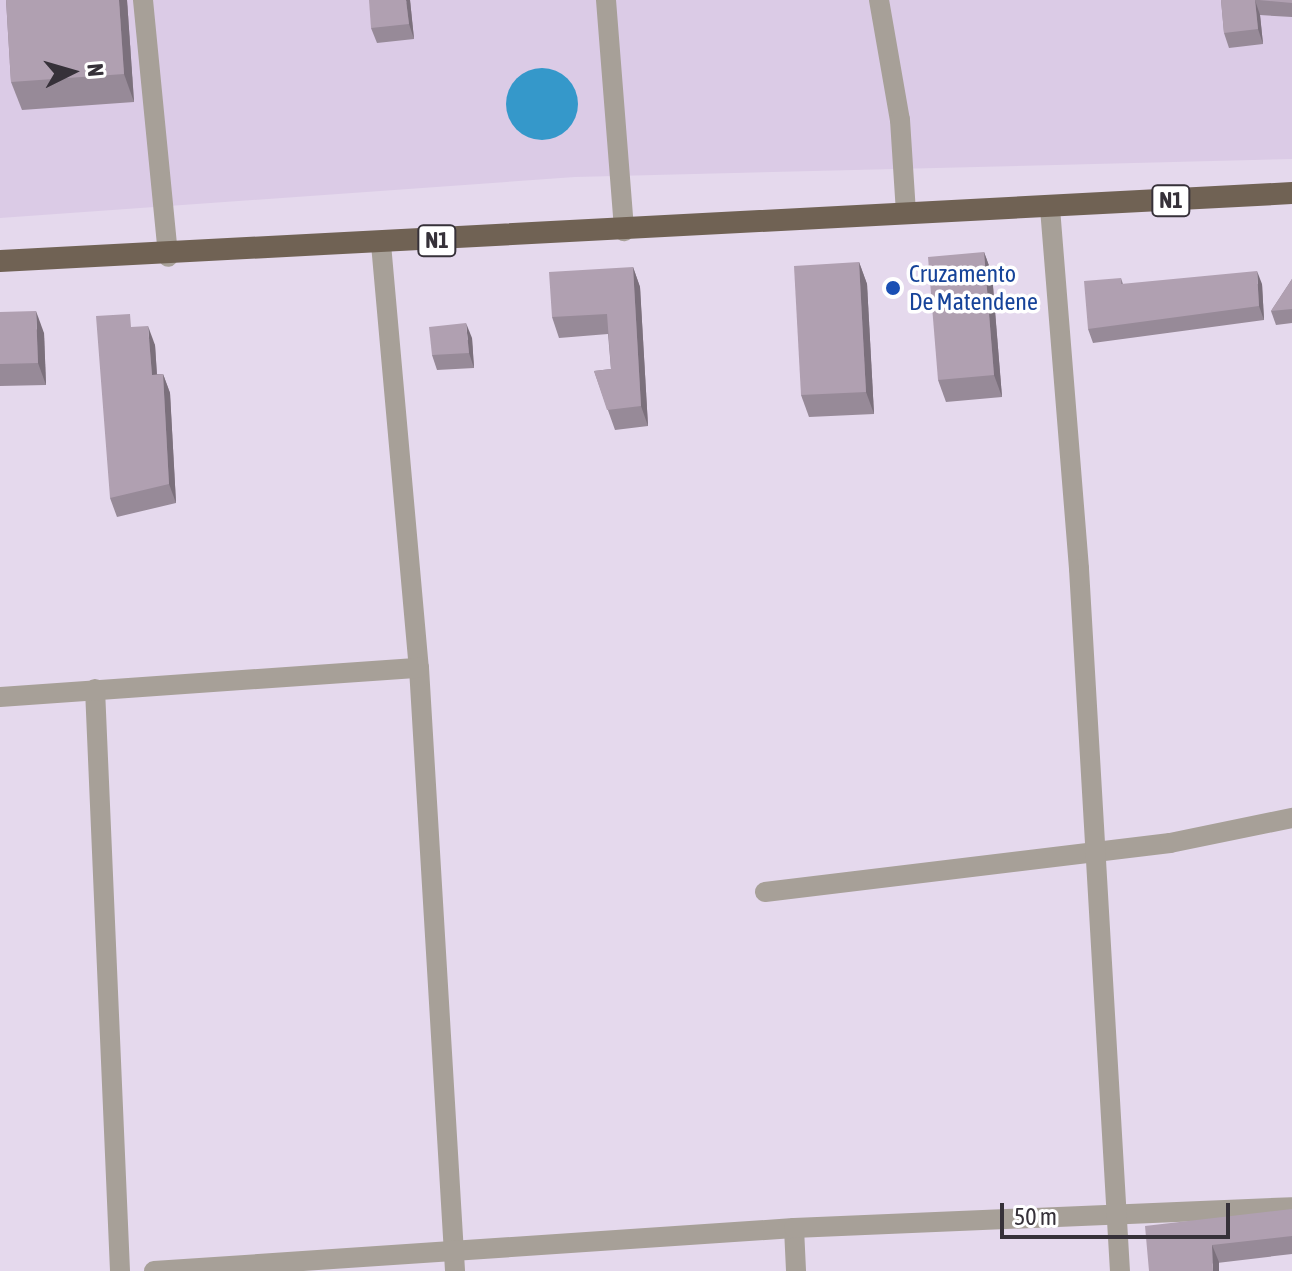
<!DOCTYPE html>
<html>
<head>
<meta charset="utf-8">
<style>
  body { margin:0 }
  #map { position:relative; width:1292px; height:1271px; overflow:hidden; background:#e5d9ed; font-family:"Asap Condensed",sans-serif }
  div>[style] { position:absolute }
  .built>* { inset:0; background:#dbcbe6 }
  .water>* { inset:0; background:#3598ca }
  .round { border-radius:50% }
  .minor>* { height:20px; margin:-10px; padding:0 10px; transform-origin:10px; border-radius:10px; background:#a7a098 }
  .tertiary>* { height:20px; margin:-10px; padding:0 10px; transform-origin:10px; border-radius:10px; background:#a7a098 }
  .trunk>* { height:22px; margin:-11px; padding:0 11px; transform-origin:11px; border-radius:11px; background:#706254 }
  .wall>* { inset:0; background:#978a98 }
  .shaded-wall>* { inset:0; background:#7b707c }
  .building>* { inset:0; background:#b0a0b1 }
  .dots>* { width:22px; height:22px; translate:-50% -50%; box-sizing:border-box; border:4px solid #fff; border-radius:50% }
  span { translate:-50% -50%; white-space:nowrap; text-align:center; line-height:1.15; -webkit-text-stroke:7px #fff; paint-order:stroke }
  .shield-label span { padding:2px 6px; background:#fff; border:2px solid; border-radius:6px; -webkit-text-stroke-width:0 }
  .shield-label { font-size:22px; color:#363139; font-weight:700 }
  .transit-label { font-size:24px; color:#164399 }
  .left { translate:0 -50%; text-align:left }
  .north { position:absolute; left:32px; top:32px; width:80px; height:80px; -webkit-text-stroke:6px #fff; paint-order:stroke; rotate:85deg; font-size:22px; font-weight:700; line-height:32px; text-align:center; color:#363139 }
  .north::after { content:''; display:block; margin:auto; width:28px; height:36px; background:#363139; clip-path:polygon(50% 0,100% 100%,50% 72%,0 100%) }
  .scale { position:absolute; left:1000px; top:1203px; width:230px; height:36px; box-sizing:border-box; border:4px solid #363139; border-top:0; padding-left:10px; font-size:24px; line-height:28px; white-space:nowrap; color:#363139; -webkit-text-stroke:6px #fff; paint-order:stroke }
</style>
</head>
<body>
<div id="map">
  <div class="built">
    <i style="clip-path:polygon(0 0,1292px 0,1292px 159px,575px 177px,0 218px)"></i>
  </div>
  <div class="water">
    <i class="round" style="left:506px;top:68px;width:72px;height:72px"></i>
  </div>
  <div class="minor">
    <i style="left:143px;top:0;width:258px;rotate:84.4deg"></i>
    <i style="left:606px;top:0;width:232px;rotate:85.5deg"></i>
    <i style="left:879px;top:0;width:122px;rotate:80.1deg"></i>
    <i style="left:900px;top:120px;width:92px;rotate:86.3deg"></i>
    <i style="left:381px;top:244px;width:426px;rotate:84.9deg"></i>
    <i style="left:419px;top:668px;width:604px;rotate:86.58deg"></i>
    <i style="left:95px;top:689px;width:583px;rotate:87.54deg"></i>
    <i style="left:0;top:697px;width:420px;rotate:-4deg"></i>
    <i style="left:765px;top:892px;width:408px;rotate:-6.9deg"></i>
    <i style="left:1170px;top:843px;width:125px;rotate:-11.6deg"></i>
    <i style="left:794px;top:1228px;width:43px;rotate:87.3deg"></i>
    <i style="left:154px;top:1271px;width:641px;rotate:-3.84deg"></i>
    <i style="left:794px;top:1228px;width:498px;rotate:-2.4deg"></i>
  </div>
  <div class="tertiary">
    <i style="left:1050px;top:208px;width:362px;rotate:85.4deg"></i>
    <i style="left:1079px;top:569px;width:703px;rotate:86.66deg"></i>
  </div>
  <div class="trunk">
    <i style="left:0;top:261px;width:1294px;rotate:-3.01deg"></i>
  </div>
  <div class="wall">
    <i style="clip-path:polygon(6px 0,127px 0,134px 102px,22px 110px,11px 82px)"></i>
    <i style="clip-path:polygon(410px 0,414px 39px,377px 43px,371px 28px)"></i>
    <i style="clip-path:polygon(1221px 0,1292px 0,1292px 17px,1260px 15px,1263px 44px,1229px 48px,1224px 33px)"></i>
    <i style="clip-path:polygon(984px 252px,992px 274px,1002px 397px,946px 402px,938px 380px)"></i>
    <i style="clip-path:polygon(859px 262px,867px 284px,874px 414px,809px 417px,801px 395px)"></i>
    <i style="clip-path:polygon(633px 267px,640px 287px,648px 426px,615px 430px,594px 371px,611px 369px,608px 334px,559px 338px,552px 317px)"></i>
    <i style="clip-path:polygon(1121px 278px,1123px 284px,1262px 284px,1264px 320px,1093px 343px,1088px 329px)"></i>
    <i style="clip-path:polygon(1292px 279px,1292px 323px,1276px 325px,1271px 311px)"></i>
    <i style="clip-path:polygon(0 312px,44px 333px,46px 385px,0 386px)"></i>
    <i style="clip-path:polygon(135px 327px,155px 345px,157px 374px,163px 374px,170px 393px,176px 503px,117px 517px,110px 498px)"></i>
    <i style="clip-path:polygon(472px 338px,474px 368px,437px 370px,432px 355px)"></i>
    <i style="clip-path:polygon(1292px 1209px,1292px 1254px,1149px 1271px)"></i>
  </div>
  <div class="shaded-wall">
    <i style="clip-path:polygon(119px 0,127px 0,134px 102px,124px 74px)"></i>
    <i style="clip-path:polygon(406px 0,410px 0,414px 39px,409px 24px)"></i>
    <i style="clip-path:polygon(1255px 0,1260px 15px,1263px 44px,1258px 29px)"></i>
    <i style="clip-path:polygon(984px 252px,992px 274px,1002px 397px,994px 375px)"></i>
    <i style="clip-path:polygon(859px 262px,867px 284px,874px 414px,866px 392px)"></i>
    <i style="clip-path:polygon(633px 267px,640px 287px,648px 426px,641px 406px)"></i>
    <i style="clip-path:polygon(1257px 271px,1262px 284px,1264px 320px,1259px 306px)"></i>
    <i style="clip-path:polygon(36px 311px,44px 333px,46px 385px,38px 363px)"></i>
    <i style="clip-path:polygon(466px 323px,472px 338px,474px 368px,469px 353px)"></i>
    <i style="clip-path:polygon(148px 326px,155px 345px,158px 393px,152px 375px)"></i>
    <i style="clip-path:polygon(163px 374px,170px 393px,176px 503px,169px 484px)"></i>
    <i style="clip-path:polygon(1212px 1245px,1219px 1262px,1219px 1271px,1213px 1271px)"></i>
  </div>
  <div class="building">
    <i style="clip-path:polygon(6px 0,119px 0,124px 74px,11px 82px)"></i>
    <i style="clip-path:polygon(369px 0,406px 0,409px 24px,371px 28px)"></i>
    <i style="clip-path:polygon(1221px 0,1255px 0,1258px 29px,1224px 33px)"></i>
    <i style="clip-path:polygon(1259px 0,1292px 0,1292px 3px)"></i>
    <i style="clip-path:polygon(984px 252px,994px 375px,938px 380px,928px 257px)"></i>
    <i style="clip-path:polygon(859px 262px,866px 392px,801px 395px,794px 266px)"></i>
    <i style="clip-path:polygon(633px 267px,641px 406px,607px 410px,594px 371px,611px 369px,607px 314px,552px 317px,549px 272px)"></i>
    <i style="clip-path:polygon(1257px 271px,1259px 306px,1088px 329px,1084px 281px,1121px 278px,1121px 284px)"></i>
    <i style="clip-path:polygon(1292px 279px,1292px 309px,1271px 311px)"></i>
    <i style="clip-path:polygon(36px 311px,38px 363px,0 364px,0 312px)"></i>
    <i style="clip-path:polygon(130px 314px,131px 327px,148px 326px,152px 375px,163px 374px,169px 484px,110px 498px,96px 316px)"></i>
    <i style="clip-path:polygon(466px 323px,469px 353px,432px 355px,429px 327px)"></i>
    <i style="clip-path:polygon(1292px 1209px,1292px 1236px,1212px 1245px,1213px 1271px,1149px 1271px,1145px 1226px)"></i>
  </div>
  <div class="dots">
    <i style="left:893px;top:288px;background:#1a4fb4"></i>
  </div>
  <div class="shield-label">
    <span style="left:1171px;top:201px">N1</span>
    <span style="left:437px;top:241px">N1</span>
  </div>
  <div class="transit-label">
    <span class="left" style="left:909px;top:288px">Cruzamento<br>De Matendene</span>
  </div>
  <div class="north">N</div>
  <div class="scale">50 m</div>
</div>
</body>
</html>
